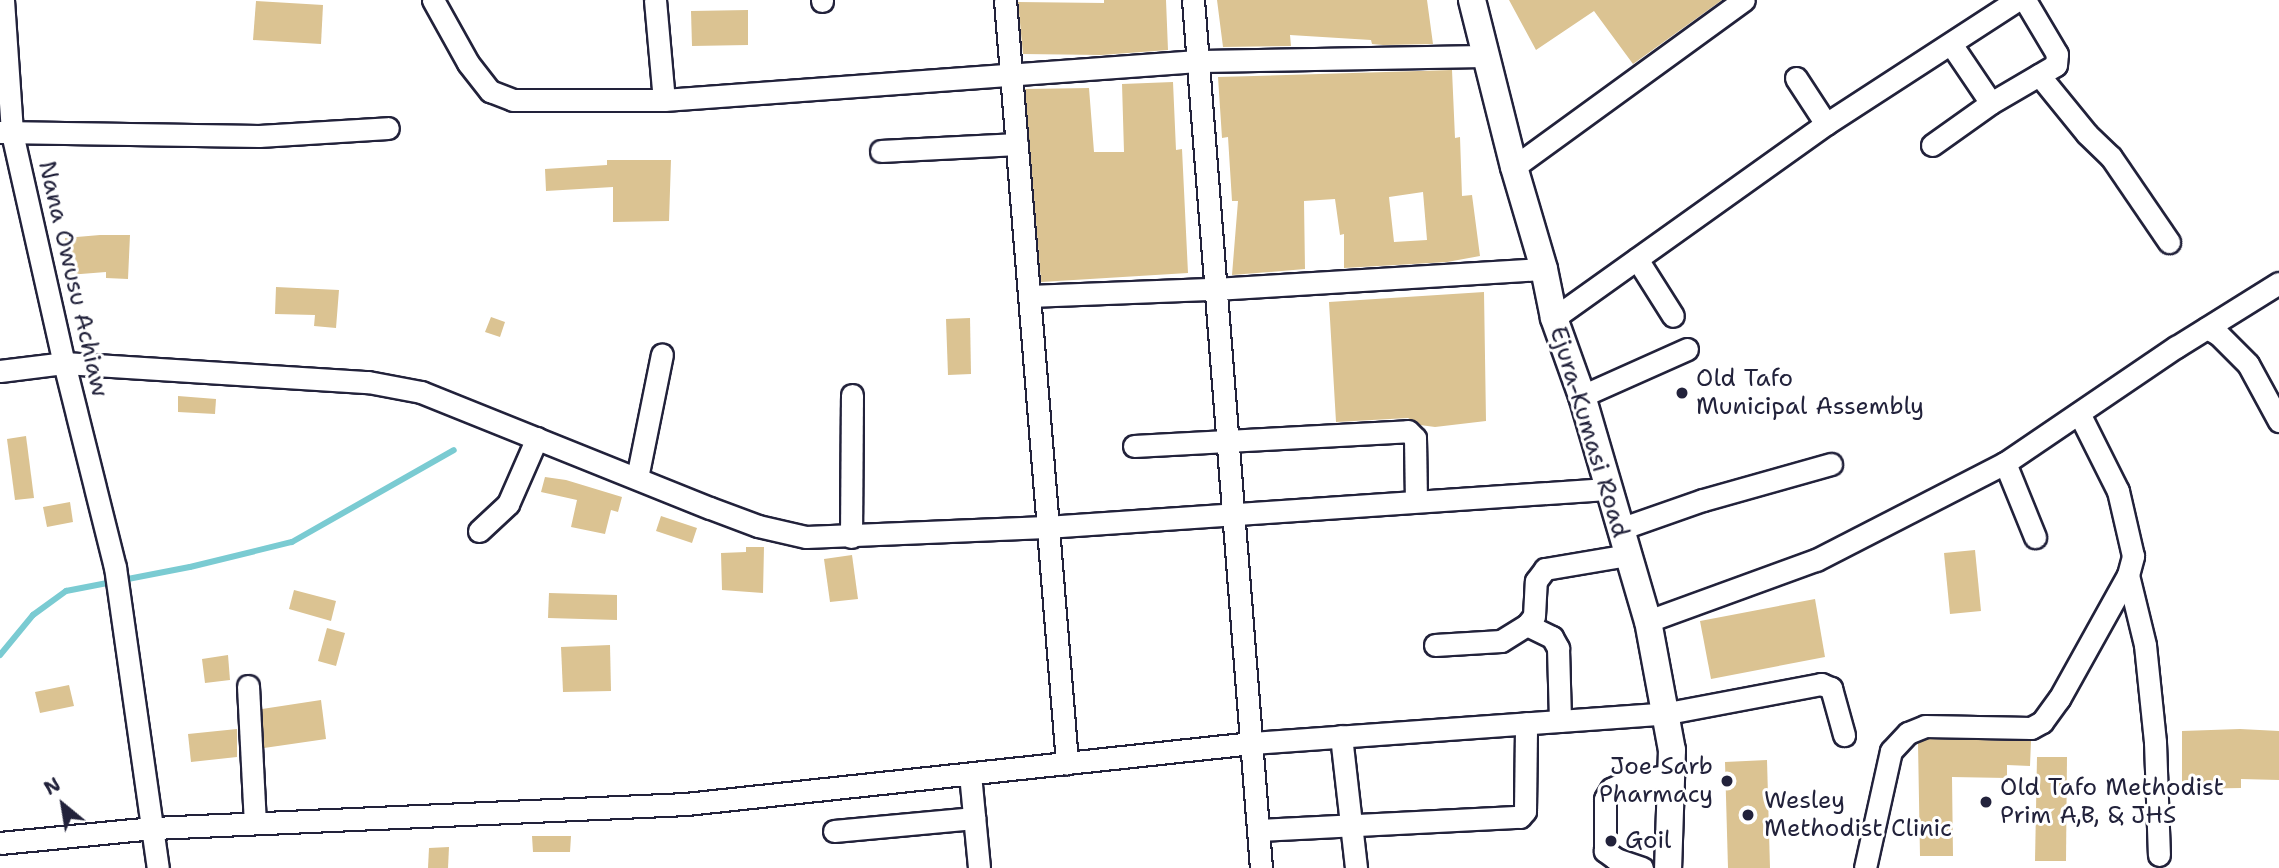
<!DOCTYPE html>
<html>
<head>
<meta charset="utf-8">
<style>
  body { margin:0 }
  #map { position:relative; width:2279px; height:868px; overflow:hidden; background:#fff; font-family:"Shantell Sans",sans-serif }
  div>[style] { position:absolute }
  .stream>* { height:6px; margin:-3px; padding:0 3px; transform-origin:3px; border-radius:3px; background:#7acbd2 }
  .building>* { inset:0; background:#dbc392 }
  .roads { filter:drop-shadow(2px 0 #22223b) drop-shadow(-2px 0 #22223b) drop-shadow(0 2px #22223b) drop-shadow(0 -2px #22223b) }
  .minor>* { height:21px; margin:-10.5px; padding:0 10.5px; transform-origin:10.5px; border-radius:10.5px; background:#fff }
  .major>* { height:26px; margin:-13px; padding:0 13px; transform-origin:13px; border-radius:13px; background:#fff }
  .dots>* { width:19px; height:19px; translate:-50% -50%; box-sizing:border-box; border:4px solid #fff; border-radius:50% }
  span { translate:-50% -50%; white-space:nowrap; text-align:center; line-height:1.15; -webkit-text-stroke:6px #fff; paint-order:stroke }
  .street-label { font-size:24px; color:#22223b }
  .poi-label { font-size:24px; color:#22223b }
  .left { translate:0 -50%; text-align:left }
  .right { translate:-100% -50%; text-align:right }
  .north { position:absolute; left:28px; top:770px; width:70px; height:70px; -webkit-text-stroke:5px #fff; paint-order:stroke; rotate:330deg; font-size:19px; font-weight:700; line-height:28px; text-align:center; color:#22223b }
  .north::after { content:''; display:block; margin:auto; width:24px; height:32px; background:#22223b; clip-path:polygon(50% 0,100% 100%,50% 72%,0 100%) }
</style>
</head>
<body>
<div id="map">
  <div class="stream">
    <i style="left:0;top:655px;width:52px;rotate:-50.5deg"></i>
    <i style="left:33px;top:615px;width:41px;rotate:-36deg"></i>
    <i style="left:66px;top:591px;width:126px;rotate:-11deg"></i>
    <i style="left:190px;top:567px;width:105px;rotate:-13.8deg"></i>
    <i style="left:292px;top:542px;width:186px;rotate:-29.6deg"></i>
  </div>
  <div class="building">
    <i style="clip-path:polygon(1104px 0,1166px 0,1168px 50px,1101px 55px,1023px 54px,1018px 2px,1104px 3px)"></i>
    <i style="clip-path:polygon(1217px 0,1427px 0,1433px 44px,1383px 45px,1372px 44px,1371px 40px,1290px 35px,1291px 46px,1223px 47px)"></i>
    <i style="clip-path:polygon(1509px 0,1722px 0,1633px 64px,1594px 11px,1536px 50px)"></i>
    <i style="clip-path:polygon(256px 1px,323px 5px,321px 44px,253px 40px)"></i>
    <i style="clip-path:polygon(748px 10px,748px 45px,692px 46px,691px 11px)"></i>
    <i style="clip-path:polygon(evenodd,1452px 70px,1455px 138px,1460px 137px,1462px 196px,1472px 195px,1480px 256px,1447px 262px,1344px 268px,1344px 234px,1340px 235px,1335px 199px,1304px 201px,1305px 269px,1232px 275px,1238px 201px,1232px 201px,1228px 137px,1222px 138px,1218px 77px,1452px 70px,1423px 192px,1427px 240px,1394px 242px,1389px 197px,1423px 192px)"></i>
    <i style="clip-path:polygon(1173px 82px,1176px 150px,1182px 149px,1188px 273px,1041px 282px,1025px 89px,1089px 88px,1094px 152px,1124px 152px,1122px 84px)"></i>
    <i style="clip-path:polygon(607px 160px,671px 160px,669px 221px,613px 222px,613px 187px,546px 191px,545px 169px,607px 165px)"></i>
    <i style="clip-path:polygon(100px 235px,130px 235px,128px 279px,106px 278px,106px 272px,68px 275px,65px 238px)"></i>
    <i style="clip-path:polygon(276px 287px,339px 290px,336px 328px,314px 326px,315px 315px,275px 314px)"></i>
    <i style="clip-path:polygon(1484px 292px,1486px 421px,1435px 427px,1420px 425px,1408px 418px,1336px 422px,1329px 302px)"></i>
    <i style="clip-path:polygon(491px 317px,505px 322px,500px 337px,485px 332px)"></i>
    <i style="clip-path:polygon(970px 318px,971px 374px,948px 375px,946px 319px)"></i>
    <i style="clip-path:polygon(178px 396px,216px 399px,215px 414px,178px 412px)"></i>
    <i style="clip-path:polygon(26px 436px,34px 498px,15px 500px,7px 439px)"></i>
    <i style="clip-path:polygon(545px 477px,566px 480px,622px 497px,618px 512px,611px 510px,605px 534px,571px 527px,577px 500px,541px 492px)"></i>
    <i style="clip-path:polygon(70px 502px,73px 522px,47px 527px,43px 507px)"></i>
    <i style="clip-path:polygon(661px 516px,697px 528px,692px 543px,656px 531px)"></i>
    <i style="clip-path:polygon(746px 547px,764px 547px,763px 593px,722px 590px,721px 553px,746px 552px)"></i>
    <i style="clip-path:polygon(1975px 550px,1981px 611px,1950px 614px,1944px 553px)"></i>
    <i style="clip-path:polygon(852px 555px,858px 599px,830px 602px,824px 559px)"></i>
    <i style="clip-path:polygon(294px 590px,336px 601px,331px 621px,289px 609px)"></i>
    <i style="clip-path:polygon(549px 593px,617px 595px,617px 620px,548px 618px)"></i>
    <i style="clip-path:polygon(1815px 599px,1825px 657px,1711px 679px,1700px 621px)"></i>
    <i style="clip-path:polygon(327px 628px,345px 633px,336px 666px,318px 661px)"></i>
    <i style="clip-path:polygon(610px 645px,611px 691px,563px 692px,561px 647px)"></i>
    <i style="clip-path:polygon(228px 655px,230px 680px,205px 683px,202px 659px)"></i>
    <i style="clip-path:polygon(69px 685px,74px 706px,40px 713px,35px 692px)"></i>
    <i style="clip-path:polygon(321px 700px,326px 739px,264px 748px,262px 709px)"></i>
    <i style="clip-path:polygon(237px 729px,237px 757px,191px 762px,188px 734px)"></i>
    <i style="clip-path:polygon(2240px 729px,2279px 731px,2279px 780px,2241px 779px,2241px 788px,2182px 789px,2182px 731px)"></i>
    <i style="clip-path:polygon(1927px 739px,2031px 741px,2030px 766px,2007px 765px,2007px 778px,1952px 777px,1953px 856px,1920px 856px,1918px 743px)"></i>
    <i style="clip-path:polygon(2037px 757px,2067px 757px,2066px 861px,2035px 861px)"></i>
    <i style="clip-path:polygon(1767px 760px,1770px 868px,1728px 868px,1725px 762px)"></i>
    <i style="clip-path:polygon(532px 836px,571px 836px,570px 852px,533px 852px)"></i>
    <i style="clip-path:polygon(449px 847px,448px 868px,428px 868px,429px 848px)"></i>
  </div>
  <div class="roads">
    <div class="minor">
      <i style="left:3px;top:0;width:133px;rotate:86.1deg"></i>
      <i style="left:12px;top:133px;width:236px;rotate:77.3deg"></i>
      <i style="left:64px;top:363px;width:210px;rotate:76deg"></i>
      <i style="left:115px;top:567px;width:304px;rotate:81.9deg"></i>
      <i style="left:433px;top:0;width:72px;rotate:60.9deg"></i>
      <i style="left:468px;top:63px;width:36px;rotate:52deg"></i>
      <i style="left:490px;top:91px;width:25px;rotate:21deg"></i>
      <i style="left:513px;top:100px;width:151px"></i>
      <i style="left:664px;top:100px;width:535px;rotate:-4.18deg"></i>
      <i style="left:1198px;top:61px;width:289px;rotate:-1deg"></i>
      <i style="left:655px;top:0;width:100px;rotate:84.9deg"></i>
      <i style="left:822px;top:0;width:1px;rotate:90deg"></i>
      <i style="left:1005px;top:0;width:766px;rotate:85.35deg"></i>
      <i style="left:1193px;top:0;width:871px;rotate:85.52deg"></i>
      <i style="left:1951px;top:44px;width:71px;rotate:55.9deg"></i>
      <i style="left:2039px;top:75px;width:76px;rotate:50.9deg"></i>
      <i style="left:2087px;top:134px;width:33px;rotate:44deg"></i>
      <i style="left:2111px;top:157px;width:103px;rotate:55.7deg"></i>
      <i style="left:1796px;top:78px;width:55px;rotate:56.9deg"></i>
      <i style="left:1826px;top:124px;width:228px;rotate:-33deg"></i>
      <i style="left:0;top:132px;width:259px;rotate:0.9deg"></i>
      <i style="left:259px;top:136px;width:129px;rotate:-3.5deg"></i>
      <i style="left:1932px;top:145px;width:72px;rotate:-35.4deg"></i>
      <i style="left:1991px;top:103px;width:75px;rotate:-30.3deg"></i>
      <i style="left:2056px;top:65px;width:11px;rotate:-85deg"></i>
      <i style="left:2057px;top:54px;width:63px;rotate:-120.7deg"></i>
      <i style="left:881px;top:151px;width:136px;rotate:-2.9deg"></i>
      <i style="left:1514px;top:167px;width:284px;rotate:-36deg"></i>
      <i style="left:1637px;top:259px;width:67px;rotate:57.7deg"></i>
      <i style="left:1029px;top:296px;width:186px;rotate:-2.2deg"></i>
      <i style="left:1215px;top:289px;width:330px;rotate:-3.5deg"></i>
      <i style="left:1554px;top:318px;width:334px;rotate:-35.5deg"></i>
      <i style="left:2207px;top:328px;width:14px;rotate:30deg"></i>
      <i style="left:2219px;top:335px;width:41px;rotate:45deg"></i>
      <i style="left:2248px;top:364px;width:65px;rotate:61.5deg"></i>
      <i style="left:0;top:371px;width:64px;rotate:-7.1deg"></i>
      <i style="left:64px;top:363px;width:305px;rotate:3.6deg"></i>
      <i style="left:368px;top:382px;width:54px;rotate:10.7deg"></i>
      <i style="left:421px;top:392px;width:311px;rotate:21.9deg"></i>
      <i style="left:710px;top:508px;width:51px;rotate:20.6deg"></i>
      <i style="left:758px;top:526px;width:49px;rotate:12.9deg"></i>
      <i style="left:806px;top:537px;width:240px;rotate:-2.4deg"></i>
      <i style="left:1046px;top:527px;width:562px;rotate:-3.88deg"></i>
      <i style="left:1582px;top:396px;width:115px;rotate:-24.1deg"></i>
      <i style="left:1134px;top:446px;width:274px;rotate:-3.1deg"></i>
      <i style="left:1408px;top:431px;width:10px;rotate:45deg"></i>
      <i style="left:1415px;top:438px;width:63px;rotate:89.1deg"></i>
      <i style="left:2005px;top:463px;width:80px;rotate:67.9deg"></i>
      <i style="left:637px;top:478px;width:126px;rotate:-78.6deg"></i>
      <i style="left:1620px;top:529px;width:88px;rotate:-19.3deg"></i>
      <i style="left:1703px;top:500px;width:133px;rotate:-15.7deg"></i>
      <i style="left:479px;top:531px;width:40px;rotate:-43deg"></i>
      <i style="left:508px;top:504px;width:72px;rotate:-66.3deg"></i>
      <i style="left:851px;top:537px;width:142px;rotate:-89.6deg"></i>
      <i style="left:2128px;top:575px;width:72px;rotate:76.3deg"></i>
      <i style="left:2145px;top:645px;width:98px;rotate:84.1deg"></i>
      <i style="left:2155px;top:742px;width:113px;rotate:88deg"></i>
      <i style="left:1648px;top:621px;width:179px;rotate:-20deg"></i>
      <i style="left:1816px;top:560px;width:212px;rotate:-27.2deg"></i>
      <i style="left:2005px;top:463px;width:207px;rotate:-34.2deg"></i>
      <i style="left:2176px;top:347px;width:121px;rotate:-31.9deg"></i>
      <i style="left:1527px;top:625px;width:28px;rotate:26deg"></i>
      <i style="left:1552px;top:637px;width:13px;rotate:61deg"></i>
      <i style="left:1558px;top:648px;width:73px;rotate:88.4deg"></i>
      <i style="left:1435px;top:645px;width:66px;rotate:-3.5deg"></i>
      <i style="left:1501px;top:641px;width:31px;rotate:-32deg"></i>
      <i style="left:1527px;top:625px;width:11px;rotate:-52deg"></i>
      <i style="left:1534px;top:616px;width:35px;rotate:-87deg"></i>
      <i style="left:1536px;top:581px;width:15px;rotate:-53deg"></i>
      <i style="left:1545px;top:569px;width:84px;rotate:-9.6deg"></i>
      <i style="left:248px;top:686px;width:137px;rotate:87.1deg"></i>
      <i style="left:1341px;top:736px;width:133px;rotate:83.5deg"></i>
      <i style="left:970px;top:774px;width:94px;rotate:84.5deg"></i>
      <i style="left:1259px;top:830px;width:261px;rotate:-2.9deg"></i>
      <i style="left:1520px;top:817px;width:8px;rotate:-50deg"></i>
      <i style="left:1525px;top:811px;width:88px;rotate:-89.3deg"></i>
      <i style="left:834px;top:831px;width:141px;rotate:-5.3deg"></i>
      <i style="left:0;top:843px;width:155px;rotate:-5.6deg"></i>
      <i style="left:154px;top:828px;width:533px;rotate:-2.58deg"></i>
      <i style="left:686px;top:804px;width:569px;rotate:-6.15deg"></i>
      <i style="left:1252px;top:743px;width:417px;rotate:-4.1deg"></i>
      <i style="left:1668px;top:713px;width:156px;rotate:-10.7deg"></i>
      <i style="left:1821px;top:684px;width:11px;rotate:22deg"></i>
      <i style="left:1831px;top:688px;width:49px;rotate:74.5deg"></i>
      <i style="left:1642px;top:868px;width:28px;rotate:-161deg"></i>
      <i style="left:1616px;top:859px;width:14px;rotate:-144deg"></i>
      <i style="left:1605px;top:851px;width:52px;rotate:-90deg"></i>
      <i style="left:1605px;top:799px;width:12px;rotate:-59deg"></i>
      <i style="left:1611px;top:789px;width:14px;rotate:-25deg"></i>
      <i style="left:1624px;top:783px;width:49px;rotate:-9.5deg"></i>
      <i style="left:1865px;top:868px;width:120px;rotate:-77.5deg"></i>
      <i style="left:1891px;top:751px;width:25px;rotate:-47deg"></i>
      <i style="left:1908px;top:733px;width:18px;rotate:-22deg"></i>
      <i style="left:1925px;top:726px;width:106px;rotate:1.1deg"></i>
      <i style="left:2031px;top:728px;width:13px;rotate:-29deg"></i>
      <i style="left:2042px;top:722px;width:29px;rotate:-54deg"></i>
      <i style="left:2059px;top:699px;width:142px;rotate:-60.9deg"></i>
      <i style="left:2128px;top:575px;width:20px;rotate:-75deg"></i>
      <i style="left:2133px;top:556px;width:67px;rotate:-103deg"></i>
      <i style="left:2118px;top:491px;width:87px;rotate:-116.6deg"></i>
    </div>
    <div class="major">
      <i style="left:1472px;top:0;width:172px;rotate:75.9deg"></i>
      <i style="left:1514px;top:167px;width:106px;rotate:73.6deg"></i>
      <i style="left:1544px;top:269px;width:50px;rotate:78.5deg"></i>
      <i style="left:1554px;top:318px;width:83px;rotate:70.3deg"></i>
      <i style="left:1582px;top:396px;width:234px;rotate:73.7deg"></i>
      <i style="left:1648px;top:621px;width:131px;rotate:79.5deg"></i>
      <i style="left:1672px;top:750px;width:118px;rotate:91.9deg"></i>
    </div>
  </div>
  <div class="dots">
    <i style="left:1682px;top:393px;background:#22223b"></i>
    <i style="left:1727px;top:781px;background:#22223b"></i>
    <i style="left:1986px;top:802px;background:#22223b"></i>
    <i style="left:1748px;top:815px;background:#22223b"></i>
    <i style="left:1611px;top:841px;background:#22223b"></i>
  </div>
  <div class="street-label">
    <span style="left:73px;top:279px;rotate:77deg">Nana Owusu Achiaw</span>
    <span style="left:1589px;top:432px;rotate:73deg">Ejura-Kumasi Road</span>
  </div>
  <div class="poi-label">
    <span class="left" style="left:1696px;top:393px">Old Tafo<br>Municipal Assembly</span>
    <span class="right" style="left:1713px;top:781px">Joe Sarb<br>Pharmacy</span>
    <span class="left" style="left:2000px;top:802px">Old Tafo Methodist<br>Prim A,B, &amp; JHS</span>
    <span class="left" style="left:1764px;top:815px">Wesley<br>Methodist Clinic</span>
    <span class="left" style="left:1625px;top:841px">Goil</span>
  </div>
  <div class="north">N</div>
</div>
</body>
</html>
